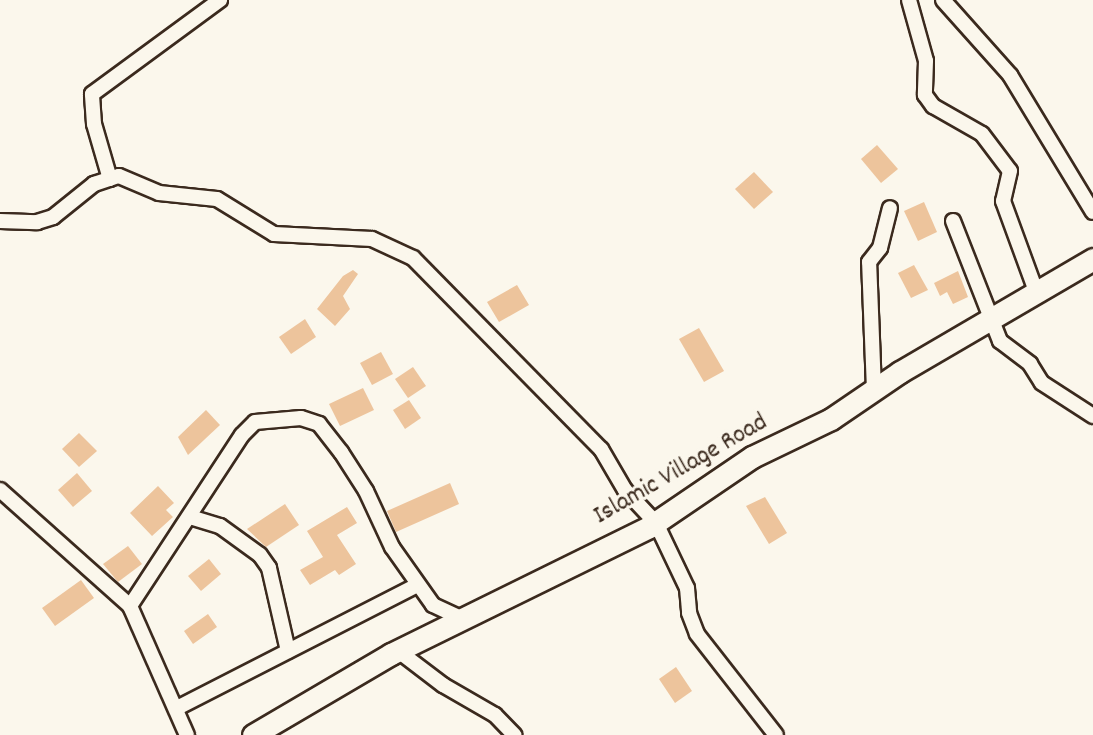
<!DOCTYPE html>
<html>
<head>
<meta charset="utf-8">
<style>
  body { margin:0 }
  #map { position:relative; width:1093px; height:735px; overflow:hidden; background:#fbf7ec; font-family:Dekko,sans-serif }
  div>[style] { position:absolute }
  .building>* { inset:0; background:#edc49c }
  .roads { filter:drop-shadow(2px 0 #3b2a1e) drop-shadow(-2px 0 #3b2a1e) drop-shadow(0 2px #3b2a1e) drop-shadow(0 -2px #3b2a1e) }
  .street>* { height:14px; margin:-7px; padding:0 7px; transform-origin:7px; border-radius:7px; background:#fbf7ec }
  .secondary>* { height:21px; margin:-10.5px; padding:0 10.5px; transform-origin:10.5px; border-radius:10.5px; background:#fbf7ec }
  span { translate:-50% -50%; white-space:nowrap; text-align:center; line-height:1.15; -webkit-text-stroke:6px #fbf7ec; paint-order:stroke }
  .street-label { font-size:26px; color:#3b2a1e }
</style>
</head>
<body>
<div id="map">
  <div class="building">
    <i style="clip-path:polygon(877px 145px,898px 169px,881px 183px,861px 159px)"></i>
    <i style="clip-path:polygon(754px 172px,773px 192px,754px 209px,735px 189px)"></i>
    <i style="clip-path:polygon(924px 202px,937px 232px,918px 241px,904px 211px)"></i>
    <i style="clip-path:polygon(914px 265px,928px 290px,911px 298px,898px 273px)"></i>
    <i style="clip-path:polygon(353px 270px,358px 274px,343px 296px,350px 309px,335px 326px,317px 309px,343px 276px)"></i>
    <i style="clip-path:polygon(958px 271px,968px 297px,953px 304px,947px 292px,940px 296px,934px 283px)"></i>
    <i style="clip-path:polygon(517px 285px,529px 305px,499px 322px,487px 302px)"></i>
    <i style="clip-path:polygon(305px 319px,316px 337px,291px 354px,279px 337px)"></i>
    <i style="clip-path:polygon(699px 328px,724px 371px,704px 382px,679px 339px)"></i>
    <i style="clip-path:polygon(381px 352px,393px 374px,372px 385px,360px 363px)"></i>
    <i style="clip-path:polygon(413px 367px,426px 386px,408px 398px,395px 379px)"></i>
    <i style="clip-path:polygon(363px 388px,374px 410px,340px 426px,329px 404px)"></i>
    <i style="clip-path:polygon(409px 400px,421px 418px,405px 429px,393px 410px)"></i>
    <i style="clip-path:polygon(206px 410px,220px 425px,188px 455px,178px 437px)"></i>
    <i style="clip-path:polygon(79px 433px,97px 451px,79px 467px,62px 449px)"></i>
    <i style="clip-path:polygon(77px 473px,92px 491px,73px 507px,58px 490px)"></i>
    <i style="clip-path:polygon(450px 483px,459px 504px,396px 532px,387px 511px)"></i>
    <i style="clip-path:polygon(158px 486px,174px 503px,166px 510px,173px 517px,152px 536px,130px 513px)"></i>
    <i style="clip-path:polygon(765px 497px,787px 533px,769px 544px,746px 506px)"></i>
    <i style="clip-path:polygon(285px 504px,299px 525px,266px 547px,247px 529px)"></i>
    <i style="clip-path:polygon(347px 507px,357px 523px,337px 535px,356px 564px,339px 575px,335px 570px,310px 585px,300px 570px,323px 557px,307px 531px)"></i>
    <i style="clip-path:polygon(128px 546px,142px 564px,118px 582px,103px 564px)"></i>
    <i style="clip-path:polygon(209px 559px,221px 574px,201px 591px,188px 576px)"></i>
    <i style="clip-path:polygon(81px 580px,94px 598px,55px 626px,42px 608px)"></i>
    <i style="clip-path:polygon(208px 614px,217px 627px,193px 644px,184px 631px)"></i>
    <i style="clip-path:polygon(676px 667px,692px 691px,675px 703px,659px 679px)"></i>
  </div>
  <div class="roads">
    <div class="street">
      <i style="left:909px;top:0;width:63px;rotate:74.4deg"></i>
      <i style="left:926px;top:61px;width:34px;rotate:92deg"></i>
      <i style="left:925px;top:95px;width:14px;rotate:54deg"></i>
      <i style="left:933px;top:106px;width:56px;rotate:29.7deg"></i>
      <i style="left:982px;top:134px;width:46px;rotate:52.9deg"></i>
      <i style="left:1010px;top:171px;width:31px;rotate:103deg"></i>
      <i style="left:1003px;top:201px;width:99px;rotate:69.9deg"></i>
      <i style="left:943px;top:0;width:101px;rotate:48.2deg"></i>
      <i style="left:1010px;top:75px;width:160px;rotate:58.8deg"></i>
      <i style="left:110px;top:179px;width:57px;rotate:-106.2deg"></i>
      <i style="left:94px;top:124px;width:30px;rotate:-94deg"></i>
      <i style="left:92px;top:94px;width:159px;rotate:-36.3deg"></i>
      <i style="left:0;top:221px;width:37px;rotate:2deg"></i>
      <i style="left:37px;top:222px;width:17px;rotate:-17deg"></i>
      <i style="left:53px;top:217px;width:53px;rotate:-38.8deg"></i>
      <i style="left:94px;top:184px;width:26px;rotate:-18deg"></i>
      <i style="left:119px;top:176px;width:43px;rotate:23deg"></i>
      <i style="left:159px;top:193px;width:58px;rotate:5.9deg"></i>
      <i style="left:217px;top:199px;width:67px;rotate:31.6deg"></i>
      <i style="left:274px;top:234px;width:98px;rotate:2.9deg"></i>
      <i style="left:372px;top:239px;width:45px;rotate:24.9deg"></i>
      <i style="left:413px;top:258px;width:268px;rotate:45.5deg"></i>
      <i style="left:601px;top:449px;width:48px;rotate:59.7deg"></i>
      <i style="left:625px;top:490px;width:45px;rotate:46.8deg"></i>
      <i style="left:656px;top:523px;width:72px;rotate:64.5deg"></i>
      <i style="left:687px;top:588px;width:25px;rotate:85deg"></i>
      <i style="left:689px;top:613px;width:22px;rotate:69deg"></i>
      <i style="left:697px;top:634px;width:128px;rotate:52deg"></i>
      <i style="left:953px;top:221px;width:129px;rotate:68.6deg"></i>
      <i style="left:1000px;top:341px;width:38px;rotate:37deg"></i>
      <i style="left:1030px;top:364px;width:22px;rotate:58deg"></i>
      <i style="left:1042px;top:383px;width:61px;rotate:32.9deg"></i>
      <i style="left:874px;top:390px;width:128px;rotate:-92.2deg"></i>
      <i style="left:869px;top:262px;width:18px;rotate:-52deg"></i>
      <i style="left:880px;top:248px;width:41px;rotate:-76deg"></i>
      <i style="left:0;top:490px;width:174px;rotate:41.7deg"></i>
      <i style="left:130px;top:606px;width:141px;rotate:66.2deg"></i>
      <i style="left:190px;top:517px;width:31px;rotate:17deg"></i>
      <i style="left:220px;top:526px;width:49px;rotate:35.9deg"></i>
      <i style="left:260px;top:555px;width:16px;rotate:55deg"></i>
      <i style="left:269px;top:568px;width:85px;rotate:77.1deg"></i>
      <i style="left:130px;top:606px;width:204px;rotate:-56.8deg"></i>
      <i style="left:242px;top:435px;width:18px;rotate:-45deg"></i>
      <i style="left:255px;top:422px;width:46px;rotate:-5deg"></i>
      <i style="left:301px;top:418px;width:19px;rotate:18deg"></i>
      <i style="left:319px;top:424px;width:36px;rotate:52deg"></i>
      <i style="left:341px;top:452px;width:46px;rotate:57.3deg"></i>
      <i style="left:366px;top:491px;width:62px;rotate:65.1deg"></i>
      <i style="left:392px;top:547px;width:71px;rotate:54.7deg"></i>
      <i style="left:433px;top:605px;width:31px;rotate:25deg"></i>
      <i style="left:397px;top:650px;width:58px;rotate:37.3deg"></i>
      <i style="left:443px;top:685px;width:60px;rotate:30deg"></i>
      <i style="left:495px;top:715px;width:28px;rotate:46deg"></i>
      <i style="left:177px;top:708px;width:270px;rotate:-27.1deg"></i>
    </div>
    <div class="secondary">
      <i style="left:253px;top:735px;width:160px;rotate:-30.4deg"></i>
      <i style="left:391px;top:654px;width:288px;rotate:-26.2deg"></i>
      <i style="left:649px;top:527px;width:125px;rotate:-34.2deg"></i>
      <i style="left:752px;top:457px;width:88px;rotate:-25.7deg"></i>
      <i style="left:831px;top:419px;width:83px;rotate:-34.3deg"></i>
      <i style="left:900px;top:372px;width:224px;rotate:-30.3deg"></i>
    </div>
  </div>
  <div class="street-label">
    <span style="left:681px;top:470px;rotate:-30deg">Islamic Village Road</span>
  </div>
</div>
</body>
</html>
